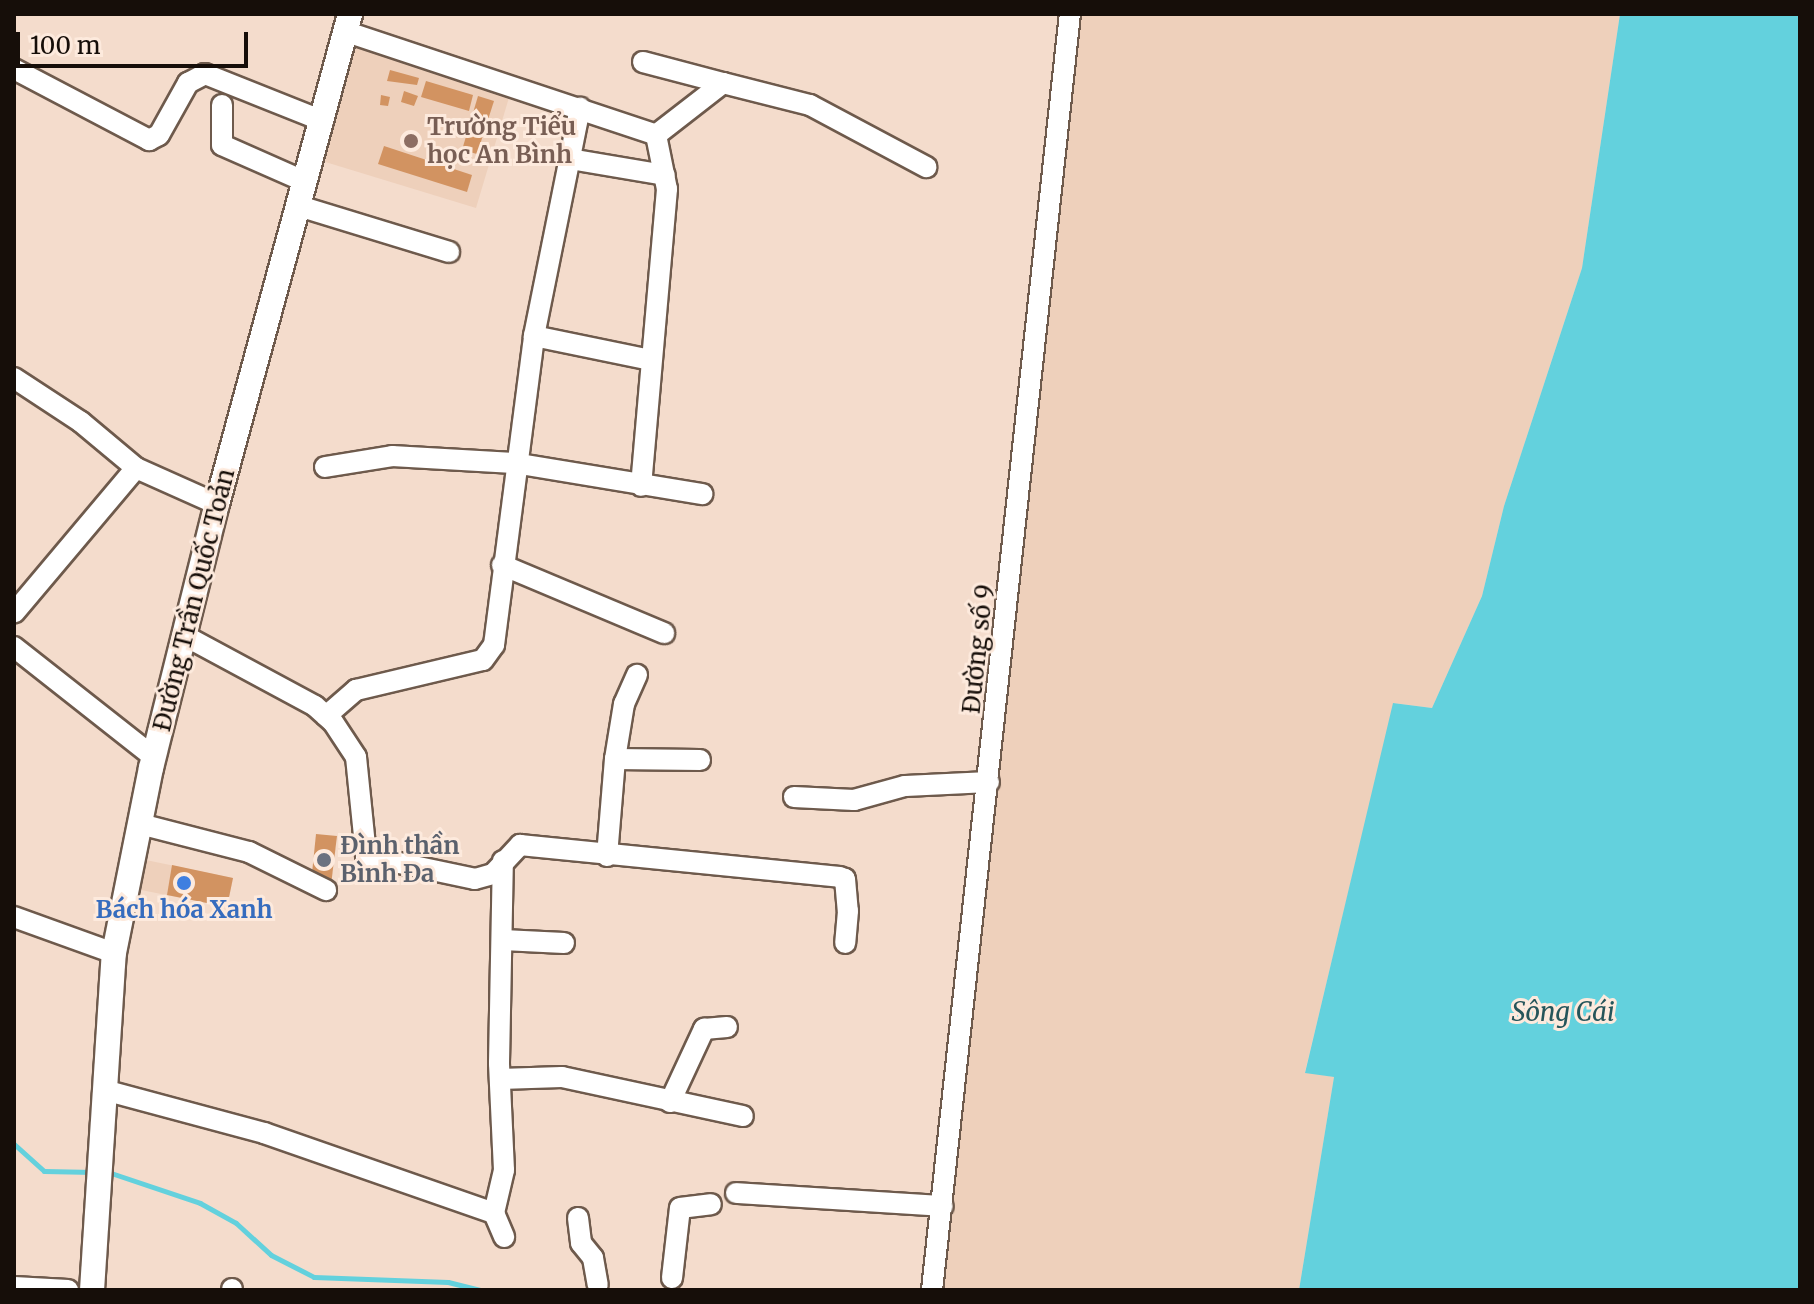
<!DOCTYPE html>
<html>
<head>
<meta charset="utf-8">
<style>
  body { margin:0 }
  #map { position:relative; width:1814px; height:1304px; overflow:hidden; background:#f4dccc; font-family:Merriweather,serif }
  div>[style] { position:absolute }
  .built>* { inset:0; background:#eed0bb }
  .water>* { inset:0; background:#63d1dd }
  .stream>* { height:5px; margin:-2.5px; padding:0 2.5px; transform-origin:2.5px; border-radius:2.5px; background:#63d1dd }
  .building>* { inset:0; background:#d29361 }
  .roads { filter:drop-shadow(2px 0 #6e5a4c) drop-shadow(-2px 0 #6e5a4c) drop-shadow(0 2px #6e5a4c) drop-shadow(0 -2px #6e5a4c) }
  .minor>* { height:20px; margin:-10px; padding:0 10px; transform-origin:10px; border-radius:10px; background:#fff }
  .major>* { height:24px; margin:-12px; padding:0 12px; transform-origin:12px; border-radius:12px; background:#fff }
  .dots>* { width:22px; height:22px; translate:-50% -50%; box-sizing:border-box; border:4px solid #fdeadd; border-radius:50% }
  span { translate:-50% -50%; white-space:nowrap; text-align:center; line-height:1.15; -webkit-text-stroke:6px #fdeadd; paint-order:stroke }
  .education-label { font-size:24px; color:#785e54; font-weight:700 }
  .left { translate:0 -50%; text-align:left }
  .street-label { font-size:24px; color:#160e09 }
  .worship-label { font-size:24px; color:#5b616d; font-weight:700 }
  .shop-label { font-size:24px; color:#366cbe; font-weight:700 }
  .water-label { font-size:26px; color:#25555a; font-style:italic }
  .frame { position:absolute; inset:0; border:16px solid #160e09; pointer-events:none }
  .scale { position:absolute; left:16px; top:32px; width:232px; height:36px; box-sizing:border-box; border:4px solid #160e09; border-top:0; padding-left:10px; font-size:24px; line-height:28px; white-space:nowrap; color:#160e09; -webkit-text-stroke:6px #fdeadd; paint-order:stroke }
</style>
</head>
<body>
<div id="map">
  <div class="built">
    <i style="clip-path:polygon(1076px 14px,1620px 14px,1582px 268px,1504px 506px,1482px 596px,1432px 708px,1394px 703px,1305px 1072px,1334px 1077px,1299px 1290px,938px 1290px)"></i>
    <i style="clip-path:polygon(351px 39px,511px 91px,476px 208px,322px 161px)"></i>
    <i style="clip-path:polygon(141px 859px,233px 878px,227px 907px,136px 889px)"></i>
  </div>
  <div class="water">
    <i style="clip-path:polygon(1620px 14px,1800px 14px,1800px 1290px,1299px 1290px,1334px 1077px,1305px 1073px,1393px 703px,1432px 708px,1482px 596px,1504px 506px,1582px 268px)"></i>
  </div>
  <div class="stream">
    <i style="left:14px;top:1144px;width:40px;rotate:42deg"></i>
    <i style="left:44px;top:1171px;width:50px;rotate:1.1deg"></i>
    <i style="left:108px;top:1172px;width:97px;rotate:18.6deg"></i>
    <i style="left:200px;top:1203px;width:41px;rotate:29.1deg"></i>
    <i style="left:236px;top:1223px;width:47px;rotate:42.4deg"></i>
    <i style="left:271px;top:1255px;width:48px;rotate:27.1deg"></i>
    <i style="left:314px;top:1277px;width:134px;rotate:2.1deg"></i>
    <i style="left:448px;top:1282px;width:34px;rotate:14deg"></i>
  </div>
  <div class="building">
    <i style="clip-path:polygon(390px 70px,419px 78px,417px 85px,387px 81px)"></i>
    <i style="clip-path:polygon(426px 81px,473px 95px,469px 111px,421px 97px)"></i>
    <i style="clip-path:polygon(404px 91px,418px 96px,414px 106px,401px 102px)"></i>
    <i style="clip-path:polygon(381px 95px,390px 97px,388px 106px,380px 105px)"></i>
    <i style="clip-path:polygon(478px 96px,494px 101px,477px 154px,462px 150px)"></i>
    <i style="clip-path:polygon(384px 146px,472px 175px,467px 192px,378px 164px)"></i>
    <i style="clip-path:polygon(316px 834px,337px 836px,331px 885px,311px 883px)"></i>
    <i style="clip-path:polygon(172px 865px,233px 878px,227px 907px,167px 895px)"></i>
  </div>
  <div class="roads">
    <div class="minor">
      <i style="left:344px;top:31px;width:329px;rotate:18.4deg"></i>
      <i style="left:656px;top:135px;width:55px;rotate:78.5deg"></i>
      <i style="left:667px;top:189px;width:298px;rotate:95deg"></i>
      <i style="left:643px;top:62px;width:83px;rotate:14.7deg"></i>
      <i style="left:14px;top:69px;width:153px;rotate:27.7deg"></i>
      <i style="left:149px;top:140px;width:11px;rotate:-27deg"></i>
      <i style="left:159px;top:135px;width:60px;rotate:-60.9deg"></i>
      <i style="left:188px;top:83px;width:19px;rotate:-28deg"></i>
      <i style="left:205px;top:74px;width:127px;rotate:21.7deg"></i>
      <i style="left:222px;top:105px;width:40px;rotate:90deg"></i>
      <i style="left:222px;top:145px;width:92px;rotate:23.8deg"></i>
      <i style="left:656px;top:135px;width:85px;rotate:-37.8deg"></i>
      <i style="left:723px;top:83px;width:90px;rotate:14.2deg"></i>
      <i style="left:810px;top:105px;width:132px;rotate:28.1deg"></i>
      <i style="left:570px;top:159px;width:96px;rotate:9.6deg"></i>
      <i style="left:299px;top:206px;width:157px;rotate:17deg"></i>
      <i style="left:534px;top:336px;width:119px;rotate:11.6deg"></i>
      <i style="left:14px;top:378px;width:80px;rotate:33.3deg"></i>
      <i style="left:81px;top:422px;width:72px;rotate:39.9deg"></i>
      <i style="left:136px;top:468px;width:189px;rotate:130.1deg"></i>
      <i style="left:325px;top:467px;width:68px;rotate:-9.3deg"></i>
      <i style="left:392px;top:456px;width:122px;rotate:3.3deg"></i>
      <i style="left:514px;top:463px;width:191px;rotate:9.4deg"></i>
      <i style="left:136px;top:468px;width:89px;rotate:24deg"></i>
      <i style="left:502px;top:565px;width:176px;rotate:22.8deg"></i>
      <i style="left:187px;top:637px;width:145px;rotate:28.3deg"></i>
      <i style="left:315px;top:706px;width:24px;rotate:42deg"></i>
      <i style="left:333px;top:722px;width:42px;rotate:56.7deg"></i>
      <i style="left:356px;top:757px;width:100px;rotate:84.2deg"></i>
      <i style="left:366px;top:856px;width:111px;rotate:11.9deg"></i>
      <i style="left:475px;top:879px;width:19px;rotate:-16deg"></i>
      <i style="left:493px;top:874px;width:40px;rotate:-47deg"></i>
      <i style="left:520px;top:845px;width:321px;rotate:5.7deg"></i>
      <i style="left:839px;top:877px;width:6px;rotate:18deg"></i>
      <i style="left:845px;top:879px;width:32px;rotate:85deg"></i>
      <i style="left:848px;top:911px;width:32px;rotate:95deg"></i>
      <i style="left:14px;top:647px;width:178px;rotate:38.2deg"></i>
      <i style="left:326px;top:716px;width:40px;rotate:-41deg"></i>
      <i style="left:356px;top:690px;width:130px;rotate:-13.3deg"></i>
      <i style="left:483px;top:660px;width:19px;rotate:-54deg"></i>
      <i style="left:494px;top:645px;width:312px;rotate:-82.6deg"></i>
      <i style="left:534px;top:336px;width:233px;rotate:-78.6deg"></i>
      <i style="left:615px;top:759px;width:85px;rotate:0.7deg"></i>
      <i style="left:794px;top:797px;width:60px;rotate:2.9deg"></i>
      <i style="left:854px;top:800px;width:53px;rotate:-15.4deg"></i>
      <i style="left:905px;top:786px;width:84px;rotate:-2.7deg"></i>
      <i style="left:140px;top:824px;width:113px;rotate:14.4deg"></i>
      <i style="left:249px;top:852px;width:86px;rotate:26.3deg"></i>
      <i style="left:607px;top:856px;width:97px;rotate:-85.3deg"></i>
      <i style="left:615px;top:759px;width:56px;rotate:-80.7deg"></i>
      <i style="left:624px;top:704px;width:32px;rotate:-66deg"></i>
      <i style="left:14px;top:917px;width:106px;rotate:19.8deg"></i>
      <i style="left:503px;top:940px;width:61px;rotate:2.8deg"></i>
      <i style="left:500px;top:1079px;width:62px;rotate:-1.8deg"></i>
      <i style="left:562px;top:1077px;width:185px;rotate:12.2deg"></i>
      <i style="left:104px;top:1090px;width:166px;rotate:15deg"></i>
      <i style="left:264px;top:1133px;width:244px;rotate:19.2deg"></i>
      <i style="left:494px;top:1213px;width:26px;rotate:67deg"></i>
      <i style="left:670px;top:1102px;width:81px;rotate:-65deg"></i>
      <i style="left:704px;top:1029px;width:23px;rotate:-5deg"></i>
      <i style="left:736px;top:1193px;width:207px;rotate:3.6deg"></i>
      <i style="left:494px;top:1213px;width:44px;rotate:-76.9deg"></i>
      <i style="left:504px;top:1170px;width:107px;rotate:-92.7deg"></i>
      <i style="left:499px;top:1063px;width:202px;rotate:-88.9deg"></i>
      <i style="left:578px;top:1218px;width:25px;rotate:83deg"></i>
      <i style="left:581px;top:1243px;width:19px;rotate:51deg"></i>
      <i style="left:593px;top:1258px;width:27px;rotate:80deg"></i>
      <i style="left:672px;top:1278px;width:70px;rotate:-83.5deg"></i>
      <i style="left:680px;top:1208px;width:31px;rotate:-7deg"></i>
      <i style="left:14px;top:1287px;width:54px;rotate:3.2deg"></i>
      <i style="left:232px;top:1290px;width:1px;rotate:-90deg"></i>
      <i style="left:932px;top:1290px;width:1283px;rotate:-83.83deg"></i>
    </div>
    <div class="major">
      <i style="left:92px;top:1290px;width:338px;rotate:-86.3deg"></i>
      <i style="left:114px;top:953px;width:189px;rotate:-78.7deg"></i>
      <i style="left:151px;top:768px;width:272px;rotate:-76deg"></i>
      <i style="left:217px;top:504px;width:508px;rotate:-74.81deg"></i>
    </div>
  </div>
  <div class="dots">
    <i style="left:411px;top:141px;background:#8d6e63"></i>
    <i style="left:324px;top:860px;background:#6b7280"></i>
    <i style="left:184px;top:883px;background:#3f7fe0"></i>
  </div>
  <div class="education-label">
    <span class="left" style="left:427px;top:141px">Trường Tiểu<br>học An Bình</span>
  </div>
  <div class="street-label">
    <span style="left:194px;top:600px;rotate:-76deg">Đường Trần Quốc Toản</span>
    <span style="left:978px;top:649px;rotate:-84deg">Đường số 9</span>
  </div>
  <div class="worship-label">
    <span class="left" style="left:340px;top:860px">Đình thần<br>Bình Đa</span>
  </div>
  <div class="shop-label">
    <span style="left:184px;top:910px">Bách hóa Xanh</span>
  </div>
  <div class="water-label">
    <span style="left:1563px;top:1012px">Sông Cái</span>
  </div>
  <div class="frame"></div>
  <div class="scale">100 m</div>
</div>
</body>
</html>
